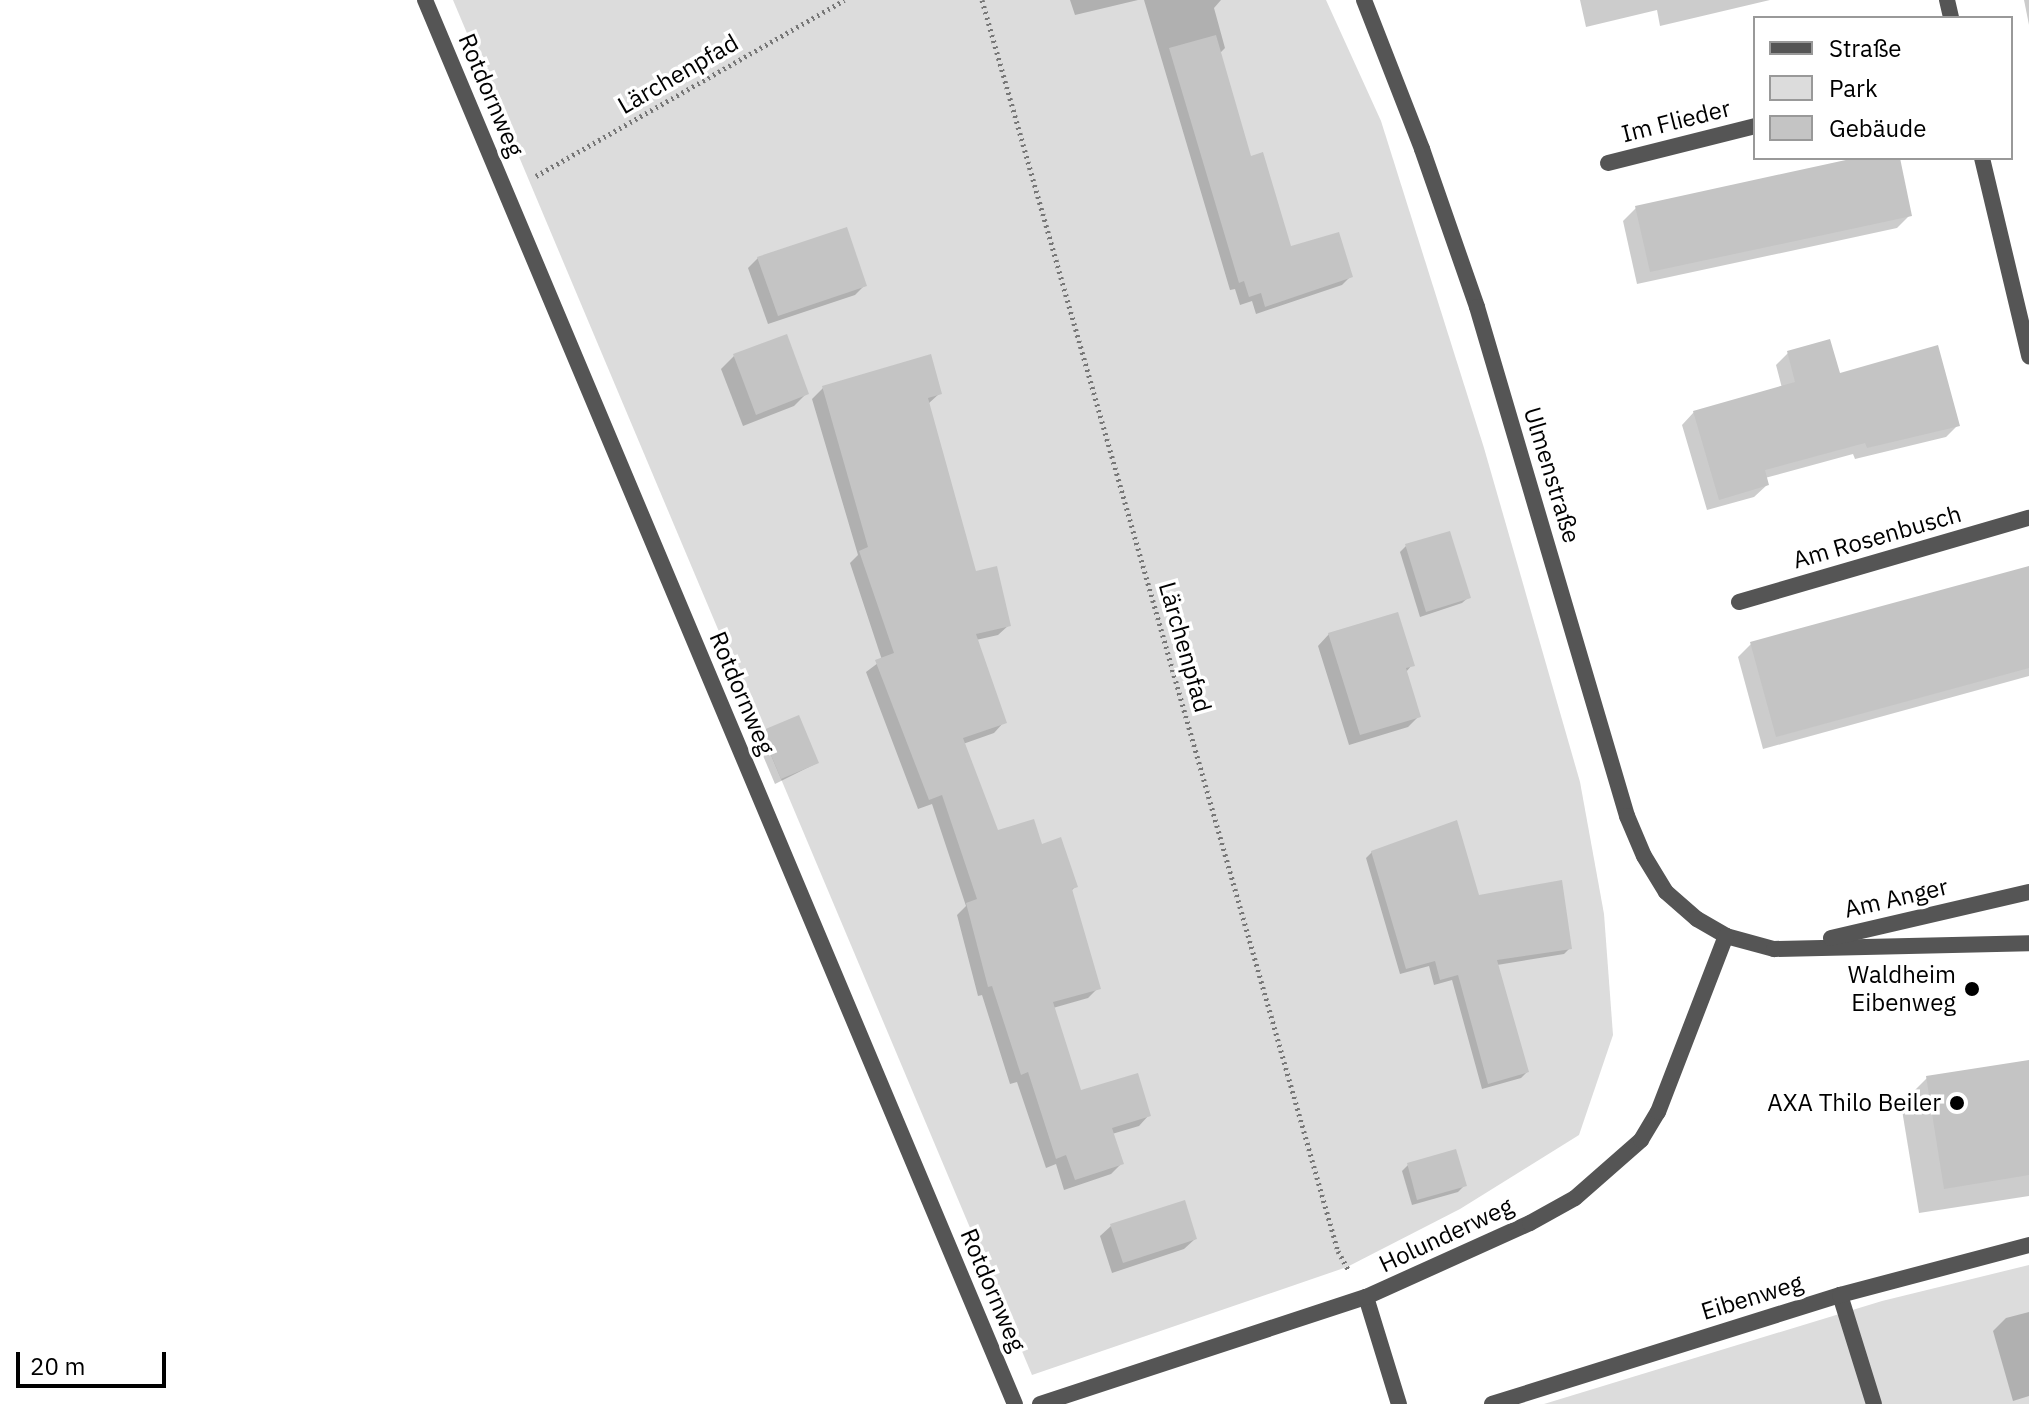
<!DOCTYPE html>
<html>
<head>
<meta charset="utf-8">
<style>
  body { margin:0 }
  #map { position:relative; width:2029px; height:1404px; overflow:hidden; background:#fff; font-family:"IBM Plex Sans",sans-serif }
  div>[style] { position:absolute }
  .green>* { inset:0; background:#dcdcdc }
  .shadow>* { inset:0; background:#0003 }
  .building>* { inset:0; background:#c4c4c4 }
  .path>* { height:5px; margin-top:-2.5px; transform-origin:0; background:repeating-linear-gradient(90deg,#777 0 2px,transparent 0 6px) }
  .lane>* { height:16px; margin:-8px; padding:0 8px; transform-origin:8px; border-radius:8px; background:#555 }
  .street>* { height:16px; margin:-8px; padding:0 8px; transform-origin:8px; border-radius:8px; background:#555 }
  .dots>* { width:22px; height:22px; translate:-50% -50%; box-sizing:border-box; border:4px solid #fff; border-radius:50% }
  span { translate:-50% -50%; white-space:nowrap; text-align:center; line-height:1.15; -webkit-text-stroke:7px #fff; paint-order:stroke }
  .street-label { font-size:24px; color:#000 }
  .poi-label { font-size:24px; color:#000 }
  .right { translate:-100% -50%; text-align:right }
  .legend { position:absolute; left:1753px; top:16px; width:260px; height:144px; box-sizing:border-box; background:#fff; border:2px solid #999; margin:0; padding:10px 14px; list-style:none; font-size:24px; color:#000 }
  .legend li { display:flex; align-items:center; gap:16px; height:40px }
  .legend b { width:40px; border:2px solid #999 }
  .scale { position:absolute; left:16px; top:1352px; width:150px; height:36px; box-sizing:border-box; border:4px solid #000; border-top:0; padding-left:10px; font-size:24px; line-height:28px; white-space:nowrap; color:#000; -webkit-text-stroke:6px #fff; paint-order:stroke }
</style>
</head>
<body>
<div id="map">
  <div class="green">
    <i style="clip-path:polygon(453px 0,1326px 0,1381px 121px,1484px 448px,1580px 782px,1604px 914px,1613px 1035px,1579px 1135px,1460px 1209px,1347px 1267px,1032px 1375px)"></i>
    <i style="clip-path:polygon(2029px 1265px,2029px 1404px,1544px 1404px,1882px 1301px)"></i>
  </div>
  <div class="shadow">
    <i style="clip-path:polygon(1070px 0,1138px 0,1075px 15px)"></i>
    <i style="clip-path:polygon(1144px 0,1221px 0,1214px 8px,1225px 48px,1219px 54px,1249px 158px,1290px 249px,1350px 277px,1342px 285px,1256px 314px,1252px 301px,1240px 305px,1235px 289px,1230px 290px)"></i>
    <i style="clip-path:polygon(1580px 0,1770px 0,1660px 26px,1657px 10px,1586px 27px)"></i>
    <i style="clip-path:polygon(2024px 0,2029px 0,2029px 25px)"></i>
    <i style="clip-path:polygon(1864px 158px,1898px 158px,1910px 215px,1897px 228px,1637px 284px,1623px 221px,1636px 208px)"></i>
    <i style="clip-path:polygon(758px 258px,865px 285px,855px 295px,768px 324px,748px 268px)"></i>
    <i style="clip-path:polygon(1788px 353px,1838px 375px,1958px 425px,1946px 437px,1855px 459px,1853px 454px,1765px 478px,1767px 485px,1754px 497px,1707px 510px,1682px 425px,1694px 412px,1782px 388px,1776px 365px)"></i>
    <i style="clip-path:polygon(734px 356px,807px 393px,794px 406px,743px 426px,721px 369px)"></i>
    <i style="clip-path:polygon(823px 388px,940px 393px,928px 404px,975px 573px,1009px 625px,998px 635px,976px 640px,1004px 722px,994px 733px,963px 744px,997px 833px,1041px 846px,1076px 886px,1071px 891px,1098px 988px,1088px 998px,1053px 1008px,1080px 1093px,1149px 1115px,1139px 1126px,1112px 1134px,1122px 1163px,1111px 1174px,1064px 1190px,1056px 1164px,1046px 1168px,1017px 1082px,1010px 1084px,982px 995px,978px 996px,957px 915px,966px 906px,932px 804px,918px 809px,866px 672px,882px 660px,850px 563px,858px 555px,812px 399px)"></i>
    <i style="clip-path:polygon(1406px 546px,1469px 597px,1462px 603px,1420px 617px,1400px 552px)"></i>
    <i style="clip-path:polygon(2029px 589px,2029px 676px,1763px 749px,1738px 657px,1751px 644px)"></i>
    <i style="clip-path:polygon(1329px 634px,1412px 665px,1406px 672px,1419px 716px,1408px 727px,1349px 745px,1318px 646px)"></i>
    <i style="clip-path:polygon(762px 733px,817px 763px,775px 784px,756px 739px)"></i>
    <i style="clip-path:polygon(1372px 852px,1570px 948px,1564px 954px,1497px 965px,1527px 1072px,1521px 1078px,1482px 1089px,1452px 980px,1434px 985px,1429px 966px,1400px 974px,1366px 858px)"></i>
    <i style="clip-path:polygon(2029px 1062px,2029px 1196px,1919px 1213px,1901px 1104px,1927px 1078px)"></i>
    <i style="clip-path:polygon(1408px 1165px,1464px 1186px,1458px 1192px,1412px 1205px,1402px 1171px)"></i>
    <i style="clip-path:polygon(1111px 1226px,1195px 1239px,1184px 1249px,1112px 1273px,1100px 1236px)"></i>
    <i style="clip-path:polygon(2029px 1312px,2029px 1396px,2013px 1401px,1993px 1331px,2006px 1318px)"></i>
  </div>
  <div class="building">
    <i style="clip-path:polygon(1216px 35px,1251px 156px,1263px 152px,1291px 246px,1339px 232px,1353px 277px,1265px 307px,1261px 293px,1249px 297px,1244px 281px,1239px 283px,1169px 48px)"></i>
    <i style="clip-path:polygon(1855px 158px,1900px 158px,1912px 216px,1650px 272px,1635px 206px)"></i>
    <i style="clip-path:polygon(847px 227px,867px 286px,778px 316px,757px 257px)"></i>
    <i style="clip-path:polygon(787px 334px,809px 394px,756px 415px,733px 354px)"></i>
    <i style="clip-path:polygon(1830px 339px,1840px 373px,1938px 345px,1960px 426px,1867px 448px,1865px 443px,1765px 470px,1769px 485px,1719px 500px,1693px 411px,1795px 382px,1787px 351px)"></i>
    <i style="clip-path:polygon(931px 354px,942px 394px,928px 398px,976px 571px,997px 566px,1011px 626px,976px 634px,1007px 723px,963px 738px,998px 830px,1034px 819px,1042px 844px,1061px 837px,1078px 887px,1072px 889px,1101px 989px,1053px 1002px,1081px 1090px,1138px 1073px,1151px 1116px,1112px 1128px,1124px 1164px,1075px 1180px,1066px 1155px,1056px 1159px,1028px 1072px,1021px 1075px,992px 986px,988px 987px,966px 903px,977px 899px,942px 795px,929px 800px,875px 660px,894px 653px,859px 551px,868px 547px,822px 386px)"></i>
    <i style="clip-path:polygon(1450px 531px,1471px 598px,1426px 612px,1405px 544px)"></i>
    <i style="clip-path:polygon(2029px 566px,2029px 668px,1776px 737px,1750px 642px)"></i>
    <i style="clip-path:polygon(1398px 612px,1415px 666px,1406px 668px,1421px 717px,1360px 735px,1328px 633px)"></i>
    <i style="clip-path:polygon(799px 715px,819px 763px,781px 779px,761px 731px)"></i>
    <i style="clip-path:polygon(1457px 820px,1479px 895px,1562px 880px,1572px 949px,1497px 960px,1529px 1072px,1488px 1084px,1458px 975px,1440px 980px,1435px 961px,1406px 969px,1371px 851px)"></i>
    <i style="clip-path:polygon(2029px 1060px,2029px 1175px,1944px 1189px,1926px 1076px)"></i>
    <i style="clip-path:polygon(1456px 1149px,1467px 1186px,1417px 1200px,1407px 1163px)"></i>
    <i style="clip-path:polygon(1185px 1200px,1197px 1239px,1123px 1263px,1110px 1224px)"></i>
  </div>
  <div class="path">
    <i style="left:982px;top:0;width:1301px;rotate:74.12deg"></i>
    <i style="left:1338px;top:1251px;width:21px;rotate:61deg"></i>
    <i style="left:536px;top:176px;width:355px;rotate:-29.7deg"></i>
  </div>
  <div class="lane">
    <i style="left:1840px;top:1295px;width:114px;rotate:72.7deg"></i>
    <i style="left:1492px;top:1404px;width:365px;rotate:-17.4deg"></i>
    <i style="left:1840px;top:1295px;width:196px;rotate:-14.8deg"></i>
  </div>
  <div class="street">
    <i style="left:425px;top:0;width:1523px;rotate:67.21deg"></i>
    <i style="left:1364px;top:0;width:160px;rotate:68.7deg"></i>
    <i style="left:1422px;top:149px;width:167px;rotate:70.8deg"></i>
    <i style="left:1477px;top:307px;width:531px;rotate:73.58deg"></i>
    <i style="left:1627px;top:816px;width:43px;rotate:67deg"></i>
    <i style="left:1644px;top:856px;width:42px;rotate:58.6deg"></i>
    <i style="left:1666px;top:892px;width:41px;rotate:41.1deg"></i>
    <i style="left:1697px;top:919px;width:34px;rotate:30deg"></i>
    <i style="left:1726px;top:936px;width:50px;rotate:15.2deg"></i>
    <i style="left:1774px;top:949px;width:255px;rotate:-1.3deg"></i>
    <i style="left:1947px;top:0;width:18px;rotate:77deg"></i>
    <i style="left:1982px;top:158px;width:204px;rotate:76.6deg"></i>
    <i style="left:1608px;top:163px;width:152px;rotate:-14.1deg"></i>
    <i style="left:1739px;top:602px;width:302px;rotate:-16.2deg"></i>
    <i style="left:1831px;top:938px;width:203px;rotate:-13.1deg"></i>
    <i style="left:1366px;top:1297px;width:112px;rotate:72.9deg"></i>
    <i style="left:1040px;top:1404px;width:343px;rotate:-18.2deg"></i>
    <i style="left:1366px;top:1297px;width:180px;rotate:-24.3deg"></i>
    <i style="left:1530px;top:1223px;width:51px;rotate:-29.1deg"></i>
    <i style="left:1575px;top:1198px;width:88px;rotate:-41.3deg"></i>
    <i style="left:1641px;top:1140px;width:33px;rotate:-59deg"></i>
    <i style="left:1658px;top:1112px;width:189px;rotate:-68.9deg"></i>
  </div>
  <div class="dots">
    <i style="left:1972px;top:989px;background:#000"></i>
    <i style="left:1957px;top:1103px;background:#000"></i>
  </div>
  <div class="street-label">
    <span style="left:678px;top:74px;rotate:-30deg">Lärchenpfad</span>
    <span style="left:491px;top:95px;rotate:67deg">Rotdornweg</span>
    <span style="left:1676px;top:121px;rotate:-14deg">Im Flieder</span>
    <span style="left:1552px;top:475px;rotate:73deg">Ulmenstraße</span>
    <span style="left:1877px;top:537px;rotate:-16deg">Am Rosenbusch</span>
    <span style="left:1185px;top:647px;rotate:74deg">Lärchenpfad</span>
    <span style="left:742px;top:693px;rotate:67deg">Rotdornweg</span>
    <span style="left:1896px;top:898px;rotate:-13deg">Am Anger</span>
    <span style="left:1446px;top:1235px;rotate:-25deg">Holunderweg</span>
    <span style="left:993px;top:1290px;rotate:67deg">Rotdornweg</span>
    <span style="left:1752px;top:1297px;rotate:-17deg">Eibenweg</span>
  </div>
  <div class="poi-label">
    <span class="right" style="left:1956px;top:989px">Waldheim<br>Eibenweg</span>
    <span class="right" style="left:1941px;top:1103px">AXA Thilo Beiler</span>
  </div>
  <ul class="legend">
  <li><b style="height:10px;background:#555"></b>Straße</li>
  <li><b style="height:22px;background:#dcdcdc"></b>Park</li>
  <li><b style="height:22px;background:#c4c4c4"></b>Gebäude</li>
  </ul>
  <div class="scale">20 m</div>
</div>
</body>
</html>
